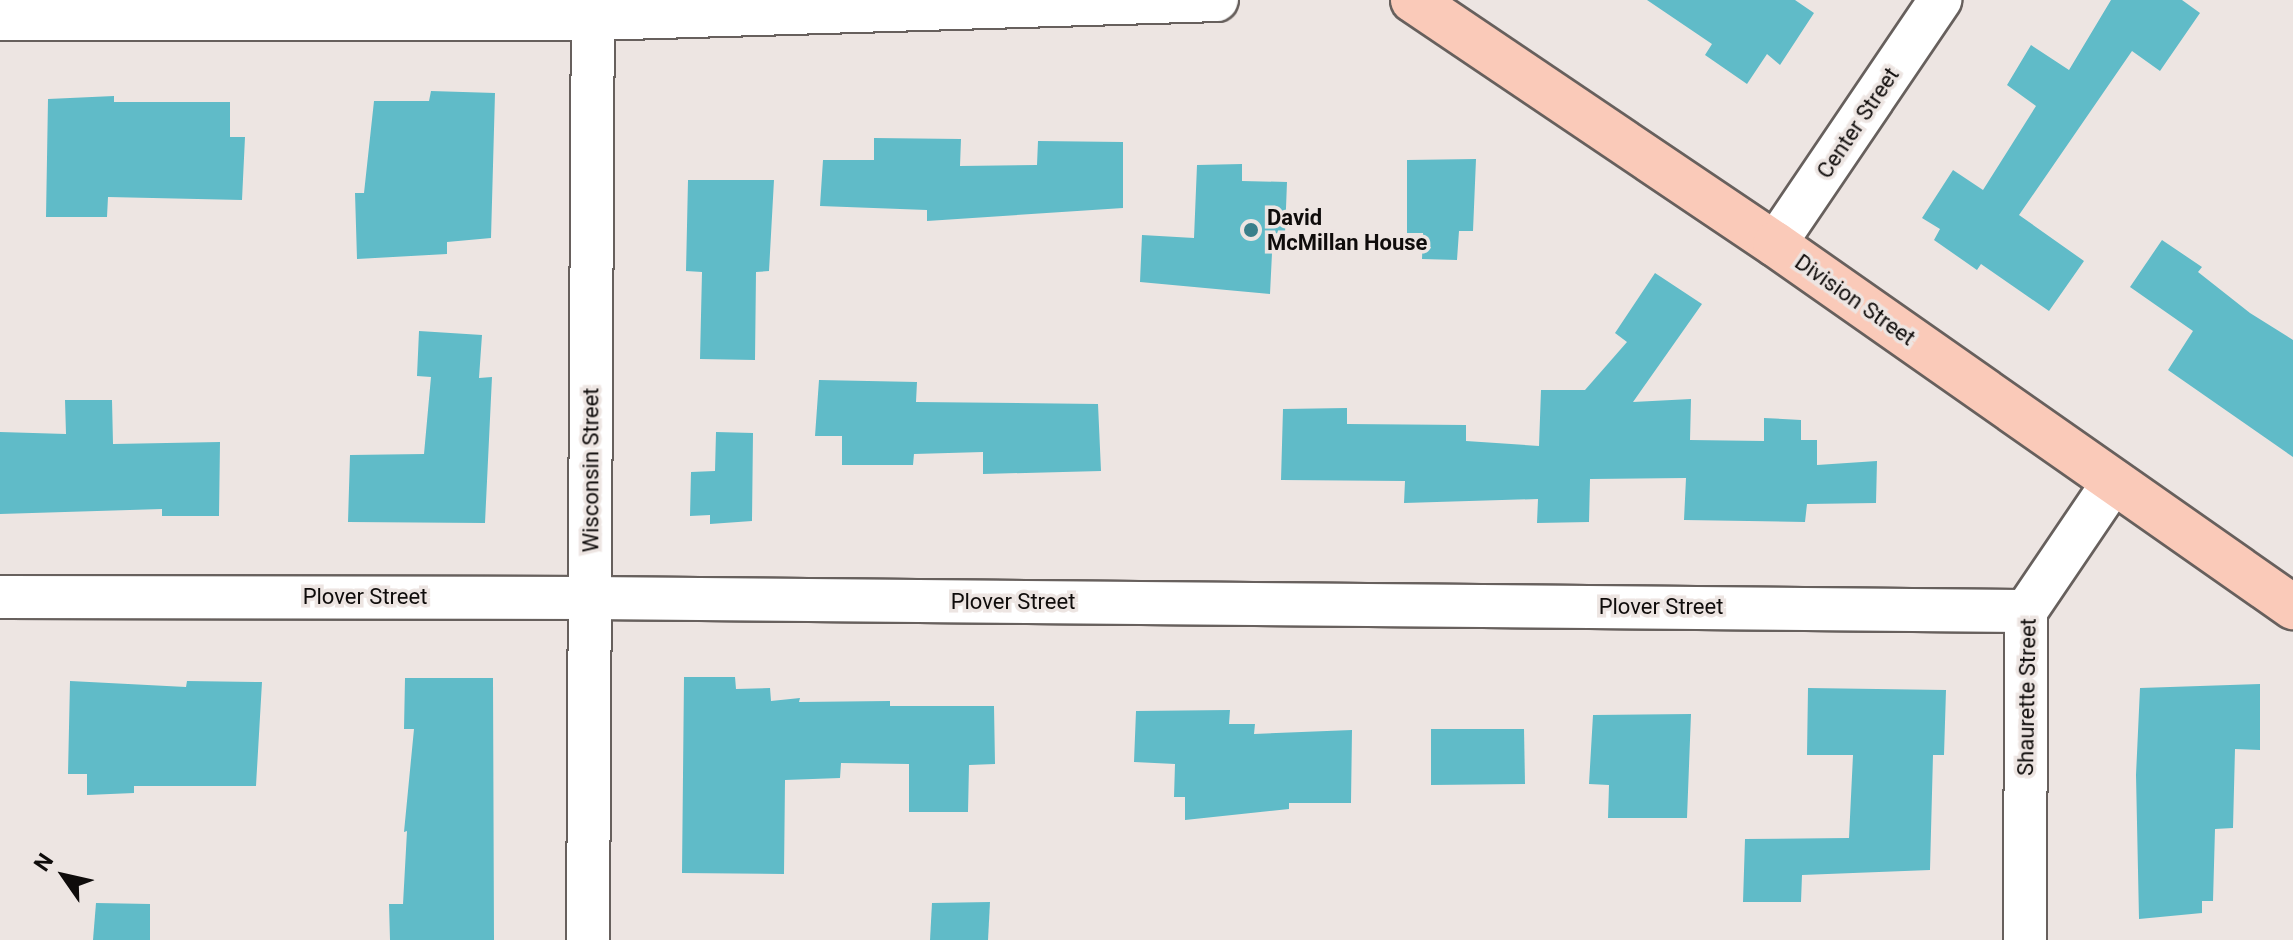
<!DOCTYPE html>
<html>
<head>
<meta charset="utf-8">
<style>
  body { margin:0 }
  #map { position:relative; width:2293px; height:940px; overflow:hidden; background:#ede5e2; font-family:Roboto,sans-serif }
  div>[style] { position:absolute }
  .building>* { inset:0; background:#60bbc8 }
  .roads { filter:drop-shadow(2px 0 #67605d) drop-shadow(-2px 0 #67605d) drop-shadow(0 2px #67605d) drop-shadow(0 -2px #67605d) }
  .minor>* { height:42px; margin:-21px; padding:0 21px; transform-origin:21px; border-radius:21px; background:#fff }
  .major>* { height:44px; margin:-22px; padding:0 22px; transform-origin:22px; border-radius:22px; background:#facab9 }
  .dots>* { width:22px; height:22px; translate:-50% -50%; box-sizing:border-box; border:4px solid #ede5e2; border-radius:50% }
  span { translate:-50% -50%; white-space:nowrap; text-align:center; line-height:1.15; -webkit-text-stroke:7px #ede5e2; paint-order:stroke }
  .street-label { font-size:22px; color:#0f0c0b }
  .poi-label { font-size:22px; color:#0f0c0b; font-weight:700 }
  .left { translate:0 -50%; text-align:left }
  .north { position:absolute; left:24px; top:836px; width:80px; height:80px; -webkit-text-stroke:6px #ede5e2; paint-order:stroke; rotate:304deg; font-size:22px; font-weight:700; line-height:32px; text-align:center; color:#0f0c0b }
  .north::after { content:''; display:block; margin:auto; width:28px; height:36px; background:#0f0c0b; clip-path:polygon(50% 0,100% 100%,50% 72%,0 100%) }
</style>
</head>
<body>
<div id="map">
  <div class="building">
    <i style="clip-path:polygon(1647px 0,1795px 0,1814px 13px,1780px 65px,1767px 54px,1747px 84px,1705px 55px,1712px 44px)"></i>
    <i style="clip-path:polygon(2111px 0,2182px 0,2200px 13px,2160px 71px,2132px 51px,2019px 215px,2084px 261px,2049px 311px,1981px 264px,1977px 270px,1934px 240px,1940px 229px,1922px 218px,1953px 170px,1983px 190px,2036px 106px,2007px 85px,2031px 45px,2069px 70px)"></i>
    <i style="clip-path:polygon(431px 91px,495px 93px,491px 238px,447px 242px,447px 254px,357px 259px,355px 193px,364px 193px,374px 101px,429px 101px)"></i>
    <i style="clip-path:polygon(114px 96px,114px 102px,230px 102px,230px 137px,245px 137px,242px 200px,108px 197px,107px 217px,46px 217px,48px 99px)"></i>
    <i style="clip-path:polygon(874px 138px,961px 139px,960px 166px,1037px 165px,1038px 141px,1123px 142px,1123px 208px,927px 221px,927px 210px,820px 206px,823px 160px,874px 160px)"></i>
    <i style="clip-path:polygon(1476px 159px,1473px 231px,1459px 231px,1457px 260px,1422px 259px,1423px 233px,1407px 233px,1407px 160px)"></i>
    <i style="clip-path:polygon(1242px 164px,1242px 181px,1287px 182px,1285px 234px,1273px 233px,1270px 294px,1140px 282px,1142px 235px,1194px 238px,1197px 165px)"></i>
    <i style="clip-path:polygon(688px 180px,774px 180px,769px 271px,756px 272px,755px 360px,700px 359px,702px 272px,686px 271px)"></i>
    <i style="clip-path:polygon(2162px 240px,2202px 267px,2198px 272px,2250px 313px,2293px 340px,2293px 457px,2168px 370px,2193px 331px,2130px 287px)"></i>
    <i style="clip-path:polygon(1655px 273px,1702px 304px,1633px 402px,1691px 399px,1690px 440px,1764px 441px,1764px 418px,1801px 420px,1801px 440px,1817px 440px,1817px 465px,1877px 461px,1876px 503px,1807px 504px,1805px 522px,1684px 520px,1686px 478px,1590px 479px,1589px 522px,1537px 523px,1538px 499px,1404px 503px,1405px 481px,1281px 480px,1283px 409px,1347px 408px,1347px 424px,1466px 425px,1466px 441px,1539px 446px,1541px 390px,1585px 390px,1627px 342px,1615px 333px)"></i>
    <i style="clip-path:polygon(419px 331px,482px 335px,479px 378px,492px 377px,485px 523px,348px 522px,350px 455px,424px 454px,431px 377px,417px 376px)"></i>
    <i style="clip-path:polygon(819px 380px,917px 382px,916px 402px,1098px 404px,1101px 471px,983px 474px,983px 452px,914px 454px,913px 465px,842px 465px,842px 436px,815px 436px)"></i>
    <i style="clip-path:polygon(65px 400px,112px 400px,113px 444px,220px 442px,219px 516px,162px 516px,162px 509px,0 514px,0 432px,66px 434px)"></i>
    <i style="clip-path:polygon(716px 432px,753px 433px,752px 521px,710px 524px,710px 515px,690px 516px,691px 472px,715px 471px)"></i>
    <i style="clip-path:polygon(684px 677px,735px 677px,736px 689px,770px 688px,771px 701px,800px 698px,799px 702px,890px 701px,890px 706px,994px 706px,995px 764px,969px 765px,968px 812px,909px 812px,909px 764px,841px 763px,840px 778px,785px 780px,784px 874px,682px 873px)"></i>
    <i style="clip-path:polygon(405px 678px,493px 678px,494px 940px,390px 940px,389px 904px,403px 904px,407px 831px,404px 832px,414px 729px,404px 729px)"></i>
    <i style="clip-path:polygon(70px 681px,186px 687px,187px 681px,262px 682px,256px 786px,134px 786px,134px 793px,87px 795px,87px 774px,68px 774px)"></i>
    <i style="clip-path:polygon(2260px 684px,2260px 750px,2235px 749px,2233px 828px,2215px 829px,2213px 901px,2202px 901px,2202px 913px,2139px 919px,2136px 775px,2140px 688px)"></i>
    <i style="clip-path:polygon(1808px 688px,1946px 690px,1944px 755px,1933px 755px,1930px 870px,1802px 875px,1801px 902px,1743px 902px,1745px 839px,1849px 838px,1853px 755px,1807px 755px)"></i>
    <i style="clip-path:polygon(1230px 710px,1229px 724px,1255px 724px,1254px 734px,1352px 730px,1351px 803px,1289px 803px,1289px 809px,1185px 820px,1185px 797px,1174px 797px,1175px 764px,1134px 762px,1136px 711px)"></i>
    <i style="clip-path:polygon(1691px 714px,1687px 818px,1608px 818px,1609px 785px,1589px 784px,1593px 715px)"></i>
    <i style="clip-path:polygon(1431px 729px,1524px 729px,1525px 784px,1431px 785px)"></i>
    <i style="clip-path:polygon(990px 902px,988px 940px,930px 940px,932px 903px)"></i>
    <i style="clip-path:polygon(96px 903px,150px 904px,150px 940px,93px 940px)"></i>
  </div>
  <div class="roads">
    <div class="minor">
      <i style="left:0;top:19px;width:593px"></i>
      <i style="left:593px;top:19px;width:624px;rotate:-1.74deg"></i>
      <i style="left:1775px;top:244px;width:295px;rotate:-55.9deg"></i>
      <i style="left:0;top:597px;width:590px;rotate:0.1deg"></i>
      <i style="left:590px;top:598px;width:1436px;rotate:0.52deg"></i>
      <i style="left:588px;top:940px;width:940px;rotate:-89.7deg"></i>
      <i style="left:2025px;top:940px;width:329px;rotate:-89.8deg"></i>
      <i style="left:2026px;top:611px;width:157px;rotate:-55.9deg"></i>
    </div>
    <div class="major">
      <i style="left:1413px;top:0;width:437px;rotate:34deg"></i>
      <i style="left:1775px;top:244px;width:633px;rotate:35.02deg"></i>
    </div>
  </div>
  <div class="dots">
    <i style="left:1251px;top:230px;background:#397f8a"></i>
  </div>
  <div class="street-label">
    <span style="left:1858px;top:123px;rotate:-56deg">Center Street</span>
    <span style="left:1855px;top:300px;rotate:35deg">Division Street</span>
    <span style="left:591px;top:470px;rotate:-90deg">Wisconsin Street</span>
    <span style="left:365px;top:597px">Plover Street</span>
    <span style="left:1013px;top:602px">Plover Street</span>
    <span style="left:1661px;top:607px">Plover Street</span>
    <span style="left:2027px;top:697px;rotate:-89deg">Shaurette Street</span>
  </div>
  <div class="poi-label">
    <span class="left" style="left:1267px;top:230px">David<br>McMillan House</span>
  </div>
  <div class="north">N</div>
</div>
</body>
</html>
